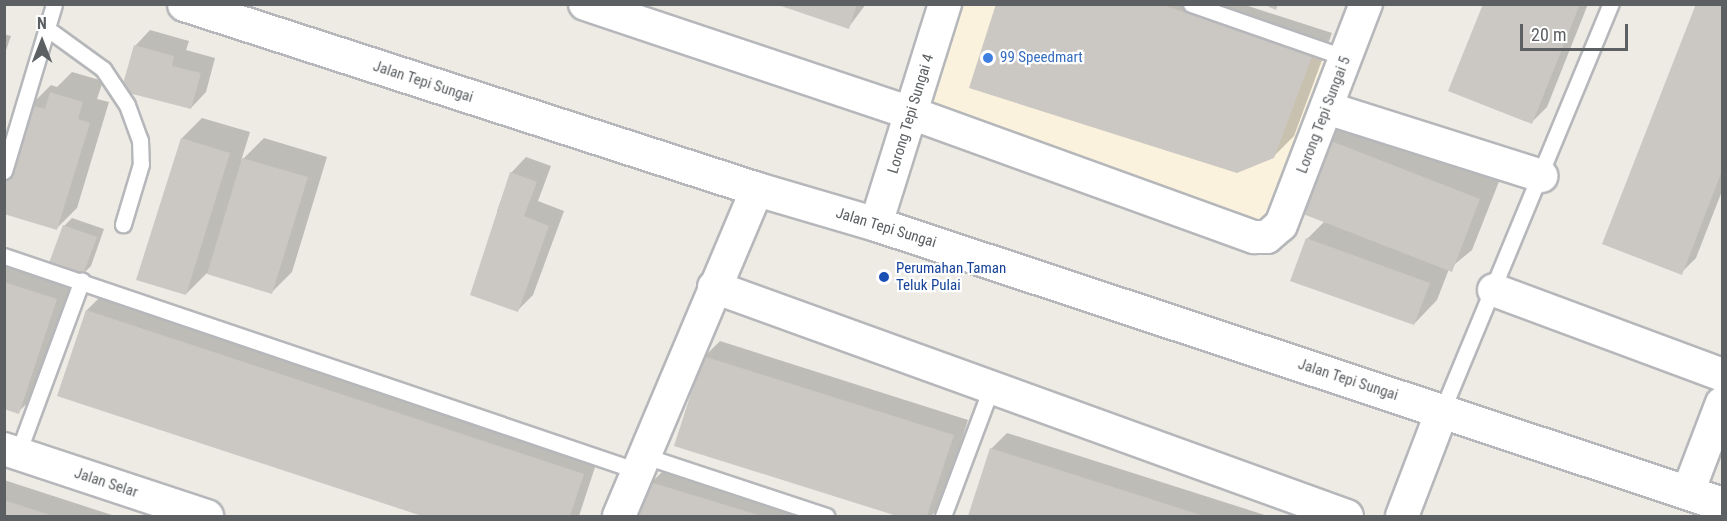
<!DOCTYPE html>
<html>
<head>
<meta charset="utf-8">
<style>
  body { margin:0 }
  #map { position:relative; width:1727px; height:521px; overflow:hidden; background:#edebe4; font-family:"Roboto Condensed",sans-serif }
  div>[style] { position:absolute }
  .commercial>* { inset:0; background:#faf2dd }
  .shadow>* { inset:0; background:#0003 }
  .building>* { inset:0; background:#cbc7c3 }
  .roads { filter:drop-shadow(2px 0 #b5b7ba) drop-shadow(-2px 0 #b5b7ba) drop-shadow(0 2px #b5b7ba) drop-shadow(0 -2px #b5b7ba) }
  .service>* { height:15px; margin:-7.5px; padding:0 7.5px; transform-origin:7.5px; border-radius:7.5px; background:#fff }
  .minor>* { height:32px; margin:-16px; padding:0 16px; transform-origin:16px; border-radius:16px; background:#fff }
  .secondary>* { height:33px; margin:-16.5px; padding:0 16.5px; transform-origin:16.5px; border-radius:16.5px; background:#fff }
  .dots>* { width:16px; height:16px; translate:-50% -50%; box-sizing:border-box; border:3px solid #fff; border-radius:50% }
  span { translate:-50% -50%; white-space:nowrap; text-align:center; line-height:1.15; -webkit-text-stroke:4.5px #fff; paint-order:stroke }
  .shop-label { font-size:15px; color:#366cbe }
  .left { translate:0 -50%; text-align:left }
  .street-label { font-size:15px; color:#5c6063 }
  .transit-label { font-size:15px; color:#164399 }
  .frame { position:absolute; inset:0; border:6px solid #5c6063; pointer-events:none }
  .north { position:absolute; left:12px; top:12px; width:60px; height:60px; -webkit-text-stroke:4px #fff; paint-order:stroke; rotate:0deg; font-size:16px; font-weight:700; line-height:24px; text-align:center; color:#5c6063 }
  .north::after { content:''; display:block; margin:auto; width:21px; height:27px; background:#5c6063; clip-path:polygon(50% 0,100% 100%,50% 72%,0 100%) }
  .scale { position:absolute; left:1520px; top:24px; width:108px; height:27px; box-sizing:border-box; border:3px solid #5c6063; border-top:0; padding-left:8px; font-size:18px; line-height:21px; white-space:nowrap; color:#5c6063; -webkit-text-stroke:4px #fff; paint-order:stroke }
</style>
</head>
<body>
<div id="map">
  <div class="commercial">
    <i style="clip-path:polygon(958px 5px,1165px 5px,1328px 61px,1272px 216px,1259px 225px,927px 104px)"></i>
  </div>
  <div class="shadow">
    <i style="clip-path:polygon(778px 4px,866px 4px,848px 28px)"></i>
    <i style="clip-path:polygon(997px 4px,1242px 4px,1332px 33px,1294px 136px,1273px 157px)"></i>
    <i style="clip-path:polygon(1485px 4px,1588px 4px,1547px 107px,1531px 123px)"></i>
    <i style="clip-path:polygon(1697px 4px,1722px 4px,1722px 191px,1696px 258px,1681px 273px)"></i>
    <i style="clip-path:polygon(150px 30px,189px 41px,186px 50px,215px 58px,206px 92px,191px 108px,135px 46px)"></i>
    <i style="clip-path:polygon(4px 34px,11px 36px,4px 56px)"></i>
    <i style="clip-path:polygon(72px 72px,103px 81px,97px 99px,109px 102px,77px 208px,57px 228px,31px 105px,51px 85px,57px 87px)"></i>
    <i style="clip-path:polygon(202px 118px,250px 132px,241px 161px,264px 138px,327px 157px,292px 272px,272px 292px,207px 273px,186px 294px,182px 138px)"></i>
    <i style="clip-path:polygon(1348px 120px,1500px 179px,1472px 250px,1449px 269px,1437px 300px,1414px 324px,1307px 239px,1325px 221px,1327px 140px)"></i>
    <i style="clip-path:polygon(526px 157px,551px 166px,538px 201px,564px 211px,533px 295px,518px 310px,501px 212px,497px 211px,511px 173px)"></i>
    <i style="clip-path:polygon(72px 218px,104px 229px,91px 266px,83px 274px,64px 226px)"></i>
    <i style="clip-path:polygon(4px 262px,71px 284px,34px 397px,18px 412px,4px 407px)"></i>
    <i style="clip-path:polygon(102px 295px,598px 458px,579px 516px,427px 516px,59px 395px,87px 310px)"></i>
    <i style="clip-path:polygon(720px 341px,968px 420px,940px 508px,931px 516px,903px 516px,676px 445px,704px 357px)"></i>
    <i style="clip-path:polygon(1007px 433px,1268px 516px,970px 516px,991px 449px)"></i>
    <i style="clip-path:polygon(667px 467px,827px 516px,641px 516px,652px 482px)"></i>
    <i style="clip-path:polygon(4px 480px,115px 516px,4px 516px)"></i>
  </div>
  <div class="building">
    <i style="clip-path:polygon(775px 4px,857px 4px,849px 29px)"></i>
    <i style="clip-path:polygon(996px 4px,1159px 4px,1313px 54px,1274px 158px,1237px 173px,969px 88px)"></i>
    <i style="clip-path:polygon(1263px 4px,1278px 4px,1276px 10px)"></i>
    <i style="clip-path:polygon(1483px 4px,1580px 4px,1532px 124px,1448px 91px)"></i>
    <i style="clip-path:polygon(1696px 4px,1722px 4px,1722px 171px,1682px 275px,1602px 244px)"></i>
    <i style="clip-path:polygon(134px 45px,174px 56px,172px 66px,201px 73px,191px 109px,121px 91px)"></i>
    <i style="clip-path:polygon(50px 92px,83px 102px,78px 119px,90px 123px,57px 230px,4px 214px,4px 187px,30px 105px,45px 109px)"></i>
    <i style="clip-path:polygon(181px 138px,230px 153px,186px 295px,136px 280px)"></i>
    <i style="clip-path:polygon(1326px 139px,1480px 199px,1452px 272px,1298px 212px)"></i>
    <i style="clip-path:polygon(242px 158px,308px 177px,272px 294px,207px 274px)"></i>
    <i style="clip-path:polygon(510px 172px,537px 182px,524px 216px,549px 226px,518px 312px,470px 295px)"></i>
    <i style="clip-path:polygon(63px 225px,97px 237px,83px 275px,49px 263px)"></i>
    <i style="clip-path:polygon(1306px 238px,1430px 283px,1414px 325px,1290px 281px)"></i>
    <i style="clip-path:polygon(4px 282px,57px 299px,19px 414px,4px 409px)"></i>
    <i style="clip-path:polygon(86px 310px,584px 474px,570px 516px,422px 516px,57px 396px)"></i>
    <i style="clip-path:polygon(703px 356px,954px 435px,927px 516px,897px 516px,674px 446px)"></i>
    <i style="clip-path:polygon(990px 448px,1088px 479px,1204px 516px,968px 516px)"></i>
    <i style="clip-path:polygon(650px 482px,762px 516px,639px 516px)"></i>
    <i style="clip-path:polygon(4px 500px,53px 516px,4px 516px)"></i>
  </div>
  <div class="roads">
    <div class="service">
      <i style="left:1191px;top:4px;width:164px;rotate:19.2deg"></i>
      <i style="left:45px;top:27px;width:72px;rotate:35.9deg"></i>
      <i style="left:103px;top:69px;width:43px;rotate:56.3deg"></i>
      <i style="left:127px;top:105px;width:37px;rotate:70deg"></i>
      <i style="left:140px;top:140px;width:24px;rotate:88deg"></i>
      <i style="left:141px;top:164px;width:63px;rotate:106.7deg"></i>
      <i style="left:4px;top:171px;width:174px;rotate:-73.3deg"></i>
      <i style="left:4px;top:256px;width:669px;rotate:18.73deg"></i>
      <i style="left:1442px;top:411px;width:441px;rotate:-67.5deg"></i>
      <i style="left:18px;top:453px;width:184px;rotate:-69.7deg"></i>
      <i style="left:645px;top:456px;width:191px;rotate:18.3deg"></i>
      <i style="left:943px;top:516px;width:137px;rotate:-69.4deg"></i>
    </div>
    <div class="minor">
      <i style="left:585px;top:4px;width:344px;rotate:18.5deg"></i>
      <i style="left:911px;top:113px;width:365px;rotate:19.9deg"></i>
      <i style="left:1254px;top:237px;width:13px"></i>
      <i style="left:1267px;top:237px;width:18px;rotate:-41deg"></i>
      <i style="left:1281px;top:225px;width:237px;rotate:-69deg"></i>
      <i style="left:1327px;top:108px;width:225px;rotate:17.6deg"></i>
      <i style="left:876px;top:224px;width:231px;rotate:-72.6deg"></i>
      <i style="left:714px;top:287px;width:673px;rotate:19.89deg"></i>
      <i style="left:1494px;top:290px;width:243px;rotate:20.4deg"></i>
      <i style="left:4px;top:449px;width:214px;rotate:18.3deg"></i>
      <i style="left:1688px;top:492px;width:95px;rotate:-69.1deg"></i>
      <i style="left:619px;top:516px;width:355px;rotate:-67.1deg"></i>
      <i style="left:1402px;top:516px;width:112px;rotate:-69.1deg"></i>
    </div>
    <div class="secondary">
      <i style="left:184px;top:4px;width:602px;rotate:17.89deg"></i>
      <i style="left:757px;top:189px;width:124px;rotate:16.4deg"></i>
      <i style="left:876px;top:224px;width:891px;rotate:18.31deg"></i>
    </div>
  </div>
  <div class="dots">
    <i style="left:988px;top:58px;background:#3f7fe0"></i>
    <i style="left:884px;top:277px;background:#1a4fb4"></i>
  </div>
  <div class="shop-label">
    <span class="left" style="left:1000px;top:58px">99 Speedmart</span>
  </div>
  <div class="street-label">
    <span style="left:423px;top:82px;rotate:18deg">Jalan Tepi Sungai</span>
    <span style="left:911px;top:114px;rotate:-73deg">Lorong Tepi Sungai 4</span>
    <span style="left:1324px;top:115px;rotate:-69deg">Lorong Tepi Sungai 5</span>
    <span style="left:886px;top:228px;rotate:17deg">Jalan Tepi Sungai</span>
    <span style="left:1348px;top:380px;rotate:18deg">Jalan Tepi Sungai</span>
    <span style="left:106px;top:483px;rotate:18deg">Jalan Selar</span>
  </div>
  <div class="transit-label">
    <span class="left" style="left:896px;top:277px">Perumahan Taman<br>Teluk Pulai</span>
  </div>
  <div class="frame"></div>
  <div class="north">N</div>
  <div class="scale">20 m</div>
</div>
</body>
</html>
